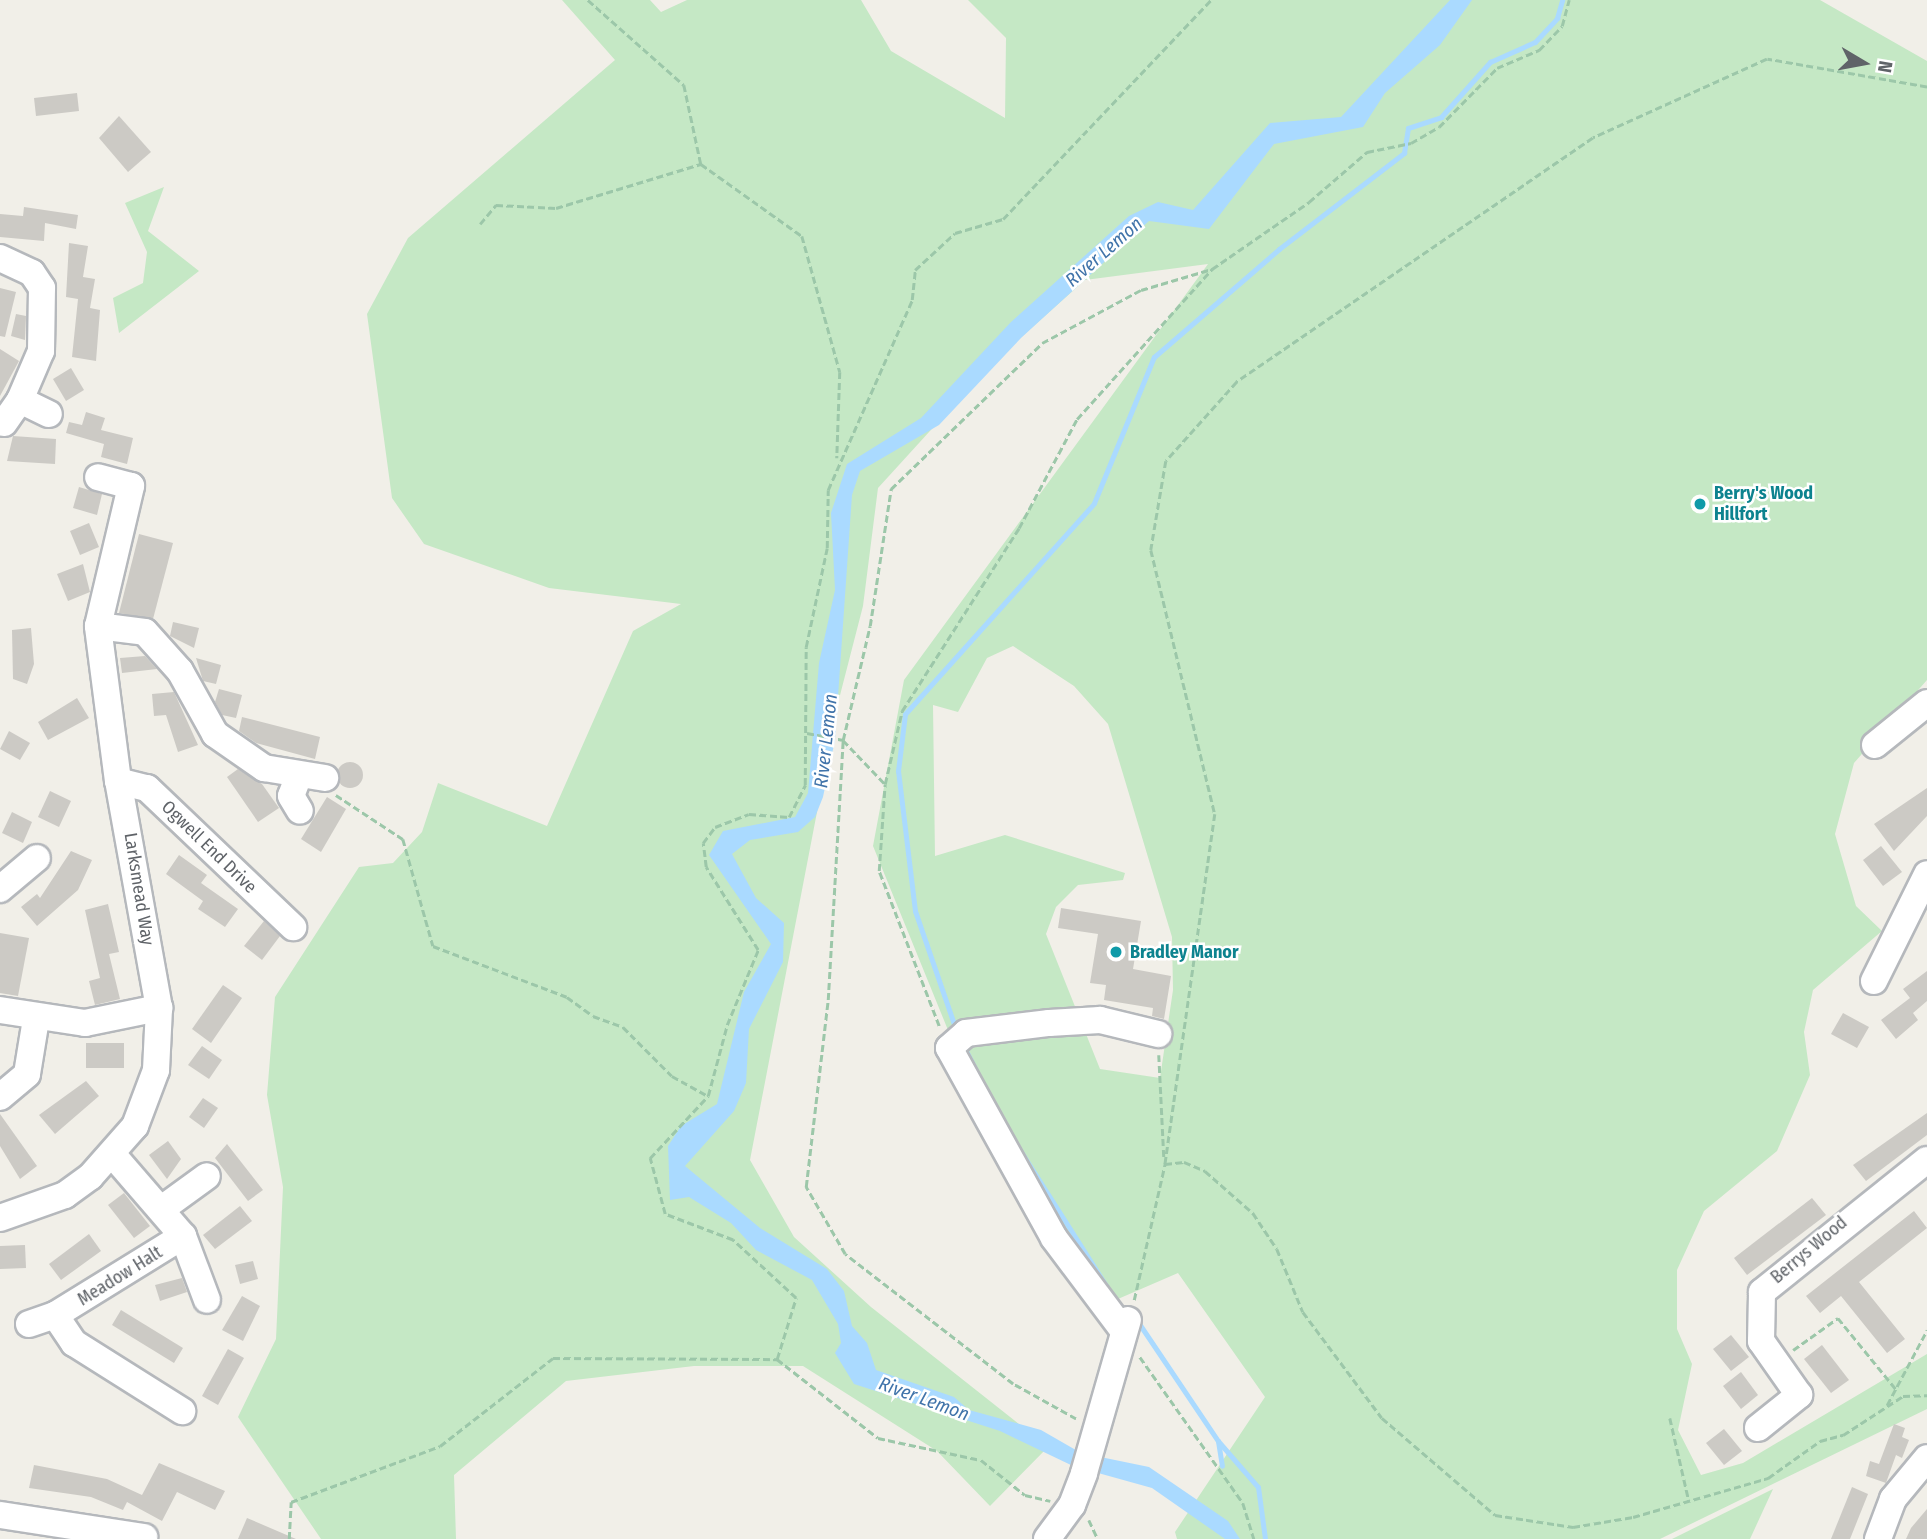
<!DOCTYPE html>
<html>
<head>
<meta charset="utf-8">
<style>
  body { margin:0 }
  #map { position:relative; width:1927px; height:1539px; overflow:hidden; background:#f1efe8; font-family:"Fira Sans Condensed",sans-serif }
  div>[style] { position:absolute }
  .green>* { inset:0; background:#c5e8c5 }
  .water>* { inset:0; background:#aadaff }
  .stream>* { height:5px; margin:-2.5px; padding:0 2.5px; transform-origin:2.5px; border-radius:2.5px; background:#aadaff }
  .building>* { inset:0; background:#cccac5 }
  .round { border-radius:50% }
  .path>* { height:2.5px; margin-top:-1.25px; transform-origin:0; background:repeating-linear-gradient(90deg,#9cc7a9 0 7px,transparent 0 10.5px) }
  .roads { filter:drop-shadow(2px 0 #b5b8bc) drop-shadow(-2px 0 #b5b8bc) drop-shadow(0 2px #b5b8bc) drop-shadow(0 -2px #b5b8bc) }
  .minor>* { height:26px; margin:-13px; padding:0 13px; transform-origin:13px; border-radius:13px; background:#fff }
  .dots>* { width:19px; height:19px; translate:-50% -50%; box-sizing:border-box; border:4px solid #fff; border-radius:50% }
  span { translate:-50% -50%; white-space:nowrap; text-align:center; line-height:1.15; -webkit-text-stroke:5px #fff; paint-order:stroke }
  .culture-label { font-size:18px; color:#0d838f; font-weight:700 }
  .left { translate:0 -50%; text-align:left }
  .street-label { font-size:18px; color:#5f6368 }
  .water-label { font-size:19px; color:#4174aa; font-style:italic }
  .north { position:absolute; left:1829px; top:28px; width:70px; height:70px; -webkit-text-stroke:5px #fff; paint-order:stroke; rotate:100deg; font-size:19px; font-weight:700; line-height:28px; text-align:center; color:#5f6368 }
  .north::after { content:''; display:block; margin:auto; width:24px; height:32px; background:#5f6368; clip-path:polygon(50% 0,100% 100%,50% 72%,0 100%) }
</style>
</head>
<body>
<div id="map">
  <div class="green">
    <i style="clip-path:polygon(evenodd,562px 0,650px 0,661px 12px,687px 0,861px 0,891px 51px,1005px 118px,1006px 38px,968px 0,1820px 0,1927px 61px,1927px 680px,1854px 763px,1835px 834px,1856px 906px,1882px 931px,1813px 990px,1804px 1032px,1810px 1075px,1777px 1151px,1704px 1211px,1677px 1270px,1677px 1329px,1692px 1364px,1678px 1430px,1701px 1475px,1743px 1463px,1927px 1354px,1927px 1409px,1660px 1539px,1177px 1539px,1175px 1532px,1265px 1397px,1178px 1273px,1111px 1302px,972px 1089px,873px 846px,904px 680px,1208px 264px,1085px 280px,991px 364px,878px 488px,863px 606px,838px 703px,750px 1160px,794px 1237px,871px 1307px,1048px 1447px,990px 1506px,937px 1451px,803px 1366px,694px 1366px,566px 1381px,454px 1475px,456px 1539px,321px 1539px,238px 1417px,276px 1339px,283px 1187px,267px 1095px,275px 997px,359px 867px,393px 863px,422px 832px,438px 783px,547px 826px,633px 631px,681px 604px,549px 588px,424px 544px,392px 498px,367px 314px,408px 238px,615px 60px,562px 0,1013px 646px,1074px 686px,1108px 724px,1172px 937px,1173px 990px,1160px 1078px,1100px 1069px,1046px 934px,1056px 907px,1078px 885px,1123px 880px,1125px 873px,1005px 835px,935px 856px,933px 705px,958px 712px,987px 658px,1013px 646px)"></i>
    <i style="clip-path:polygon(164px 187px,148px 231px,199px 271px,119px 333px,113px 298px,143px 283px,147px 252px,125px 203px)"></i>
    <i style="clip-path:polygon(1773px 1489px,1750px 1539px,1672px 1539px)"></i>
  </div>
  <div class="water">
    <i style="clip-path:polygon(1450px 0,1472px 0,1440px 45px,1385px 93px,1363px 127px,1274px 144px,1209px 229px,1149px 221px,1021px 338px,939px 425px,860px 471px,852px 495px,835px 740px,823px 797px,815px 817px,798px 832px,750px 840px,732px 854px,756px 898px,784px 923px,783px 962px,749px 1029px,746px 1083px,734px 1111px,685px 1166px,760px 1228px,827px 1269px,844px 1291px,852px 1326px,867px 1343px,876px 1370px,954px 1397px,969px 1410px,1041px 1430px,1081px 1453px,1149px 1467px,1228px 1521px,1240px 1539px,1225px 1539px,1152px 1488px,1073px 1466px,1000px 1431px,854px 1384px,835px 1353px,841px 1343px,838px 1324px,812px 1280px,756px 1250px,731px 1223px,689px 1197px,670px 1200px,668px 1146px,681px 1126px,717px 1104px,744px 992px,771px 944px,709px 855px,723px 831px,795px 817px,808px 793px,819px 663px,835px 590px,831px 513px,847px 464px,921px 418px,1011px 322px,1129px 216px,1158px 202px,1193px 210px,1270px 123px,1341px 117px)"></i>
  </div>
  <div class="stream">
    <i style="left:956px;top:1030px;width:126px;rotate:-109deg"></i>
    <i style="left:915px;top:911px;width:141px;rotate:-96.9deg"></i>
    <i style="left:898px;top:771px;width:57px;rotate:-83deg"></i>
    <i style="left:905px;top:714px;width:283px;rotate:-48.1deg"></i>
    <i style="left:1094px;top:503px;width:158px;rotate:-67.7deg"></i>
    <i style="left:1154px;top:357px;width:165px;rotate:-40.8deg"></i>
    <i style="left:1279px;top:249px;width:158px;rotate:-37.5deg"></i>
    <i style="left:1404px;top:153px;width:25px;rotate:-81deg"></i>
    <i style="left:1408px;top:128px;width:35px;rotate:-18deg"></i>
    <i style="left:1441px;top:117px;width:74px;rotate:-48.3deg"></i>
    <i style="left:1490px;top:62px;width:49px;rotate:-24deg"></i>
    <i style="left:1535px;top:42px;width:33px;rotate:-47deg"></i>
    <i style="left:1557px;top:18px;width:19px;rotate:-74deg"></i>
    <i style="left:963px;top:1045px;width:29px;rotate:63deg"></i>
    <i style="left:1018px;top:1147px;width:168px;rotate:57.6deg"></i>
    <i style="left:1138px;top:1322px;width:143px;rotate:56.1deg"></i>
    <i style="left:1218px;top:1441px;width:25px;rotate:81deg"></i>
    <i style="left:1218px;top:1441px;width:61px;rotate:49deg"></i>
    <i style="left:1258px;top:1487px;width:52px;rotate:82.3deg"></i>
  </div>
  <div class="building">
    <i style="clip-path:polygon(77px 93px,79px 111px,36px 116px,34px 98px)"></i>
    <i style="clip-path:polygon(119px 116px,151px 152px,128px 172px,99px 138px)"></i>
    <i style="clip-path:polygon(24px 207px,78px 215px,76px 229px,45px 223px,44px 241px,0 237px,0 214px,23px 216px)"></i>
    <i style="clip-path:polygon(69px 243px,88px 246px,83px 277px,95px 279px,90px 308px,100px 310px,96px 361px,72px 357px,78px 299px,66px 297px)"></i>
    <i style="clip-path:polygon(0 288px,16px 292px,5px 337px,0 336px)"></i>
    <i style="clip-path:polygon(16px 314px,26px 316px,25px 340px,11px 336px)"></i>
    <i style="clip-path:polygon(0 349px,19px 361px,0 396px)"></i>
    <i style="clip-path:polygon(71px 368px,84px 390px,66px 401px,53px 379px)"></i>
    <i style="clip-path:polygon(86px 412px,105px 418px,101px 430px,133px 438px,127px 464px,101px 457px,104px 444px,66px 433px,69px 422px,82px 425px)"></i>
    <i style="clip-path:polygon(13px 436px,56px 439px,55px 464px,7px 461px)"></i>
    <i style="clip-path:polygon(79px 487px,102px 494px,97px 515px,73px 508px)"></i>
    <i style="clip-path:polygon(89px 523px,99px 547px,80px 555px,70px 531px)"></i>
    <i style="clip-path:polygon(139px 534px,173px 543px,153px 619px,119px 613px)"></i>
    <i style="clip-path:polygon(83px 564px,90px 592px,68px 601px,57px 574px)"></i>
    <i style="clip-path:polygon(173px 622px,199px 628px,194px 648px,170px 636px)"></i>
    <i style="clip-path:polygon(31px 628px,34px 664px,27px 684px,13px 679px,12px 630px)"></i>
    <i style="clip-path:polygon(145px 656px,157px 669px,122px 673px,120px 658px)"></i>
    <i style="clip-path:polygon(196px 658px,221px 665px,216px 684px,203px 681px)"></i>
    <i style="clip-path:polygon(219px 689px,242px 695px,236px 718px,222px 715px,215px 702px)"></i>
    <i style="clip-path:polygon(174px 692px,198px 745px,178px 752px,166px 715px,154px 716px,152px 694px)"></i>
    <i style="clip-path:polygon(77px 698px,89px 718px,48px 740px,38px 722px)"></i>
    <i style="clip-path:polygon(242px 717px,320px 737px,315px 759px,256px 743px,239px 731px)"></i>
    <i style="clip-path:polygon(9px 731px,30px 743px,20px 760px,0 749px)"></i>
    <i class="round" style="left:337px;top:762px;width:26px;height:26px"></i>
    <i style="clip-path:polygon(238px 769px,262px 784px,279px 808px,258px 822px,227px 777px)"></i>
    <i style="clip-path:polygon(1927px 788px,1927px 816px,1894px 851px,1874px 824px)"></i>
    <i style="clip-path:polygon(50px 791px,71px 801px,59px 827px,38px 817px)"></i>
    <i style="clip-path:polygon(327px 797px,346px 809px,321px 852px,301px 839px)"></i>
    <i style="clip-path:polygon(12px 812px,32px 822px,23px 843px,2px 833px)"></i>
    <i style="clip-path:polygon(1881px 846px,1902px 872px,1883px 886px,1863px 860px)"></i>
    <i style="clip-path:polygon(71px 851px,92px 860px,78px 890px,37px 926px,21px 907px,37px 894px,40px 898px)"></i>
    <i style="clip-path:polygon(179px 855px,207px 875px,201px 883px,238px 909px,225px 927px,198px 909px,203px 901px,166px 874px)"></i>
    <i style="clip-path:polygon(108px 904px,119px 952px,109px 954px,120px 999px,95px 1005px,89px 981px,100px 978px,85px 910px)"></i>
    <i style="clip-path:polygon(1061px 908px,1141px 921px,1133px 969px,1171px 976px,1164px 1019px,1152px 1016px,1153px 1008px,1104px 1000px,1106px 985px,1090px 983px,1098px 934px,1058px 928px)"></i>
    <i style="clip-path:polygon(264px 921px,280px 936px,262px 960px,244px 946px)"></i>
    <i style="clip-path:polygon(0 933px,29px 938px,18px 996px,0 993px)"></i>
    <i style="clip-path:polygon(1927px 971px,1927px 1001px,1913px 1013px,1918px 1020px,1896px 1039px,1881px 1020px,1910px 998px,1903px 989px)"></i>
    <i style="clip-path:polygon(223px 985px,242px 998px,211px 1043px,192px 1029px)"></i>
    <i style="clip-path:polygon(1843px 1013px,1869px 1027px,1857px 1048px,1831px 1034px)"></i>
    <i style="clip-path:polygon(86px 1043px,124px 1043px,124px 1068px,86px 1068px)"></i>
    <i style="clip-path:polygon(202px 1046px,222px 1060px,209px 1079px,188px 1065px)"></i>
    <i style="clip-path:polygon(86px 1081px,99px 1096px,55px 1134px,39px 1115px)"></i>
    <i style="clip-path:polygon(203px 1098px,218px 1108px,204px 1128px,189px 1117px)"></i>
    <i style="clip-path:polygon(1927px 1113px,1927px 1135px,1866px 1181px,1853px 1165px)"></i>
    <i style="clip-path:polygon(0 1114px,37px 1166px,20px 1179px,0 1146px)"></i>
    <i style="clip-path:polygon(168px 1141px,181px 1159px,167px 1179px,149px 1155px)"></i>
    <i style="clip-path:polygon(227px 1144px,263px 1190px,248px 1201px,215px 1158px)"></i>
    <i style="clip-path:polygon(124px 1193px,150px 1226px,134px 1238px,108px 1205px)"></i>
    <i style="clip-path:polygon(1812px 1198px,1826px 1215px,1747px 1275px,1734px 1258px)"></i>
    <i style="clip-path:polygon(240px 1206px,252px 1221px,215px 1249px,203px 1235px)"></i>
    <i style="clip-path:polygon(1914px 1211px,1927px 1228px,1859px 1282px,1905px 1339px,1887px 1353px,1841px 1296px,1820px 1313px,1806px 1296px)"></i>
    <i style="clip-path:polygon(89px 1234px,101px 1251px,61px 1280px,49px 1264px)"></i>
    <i style="clip-path:polygon(25px 1245px,26px 1268px,0 1269px,0 1246px)"></i>
    <i style="clip-path:polygon(253px 1261px,258px 1279px,240px 1284px,235px 1265px)"></i>
    <i style="clip-path:polygon(182px 1278px,187px 1292px,160px 1301px,155px 1285px)"></i>
    <i style="clip-path:polygon(242px 1296px,260px 1306px,243px 1341px,222px 1330px)"></i>
    <i style="clip-path:polygon(121px 1310px,183px 1348px,174px 1363px,112px 1325px)"></i>
    <i style="clip-path:polygon(1731px 1335px,1749px 1357px,1731px 1371px,1713px 1349px)"></i>
    <i style="clip-path:polygon(1822px 1345px,1849px 1380px,1831px 1393px,1804px 1359px)"></i>
    <i style="clip-path:polygon(228px 1349px,244px 1358px,218px 1405px,202px 1396px)"></i>
    <i style="clip-path:polygon(1741px 1372px,1758px 1395px,1741px 1409px,1723px 1386px)"></i>
    <i style="clip-path:polygon(1894px 1424px,1905px 1428px,1902px 1437px,1909px 1440px,1902px 1458px,1896px 1455px,1886px 1483px,1866px 1476px,1870px 1461px,1879px 1464px)"></i>
    <i style="clip-path:polygon(1724px 1429px,1742px 1451px,1724px 1465px,1706px 1443px)"></i>
    <i style="clip-path:polygon(159px 1463px,225px 1491px,215px 1510px,177px 1492px,162px 1521px,127px 1502px,123px 1510px,91px 1497px,29px 1488px,34px 1465px,107px 1479px,142px 1495px)"></i>
    <i style="clip-path:polygon(1852px 1487px,1868px 1494px,1850px 1539px,1831px 1539px)"></i>
    <i style="clip-path:polygon(1927px 1509px,1927px 1539px,1906px 1539px,1911px 1528px)"></i>
    <i style="clip-path:polygon(247px 1518px,296px 1539px,238px 1539px)"></i>
  </div>
  <div class="path">
    <i style="left:588px;top:0;width:128px;rotate:41.5deg"></i>
    <i style="left:684px;top:85px;width:81px;rotate:77.9deg"></i>
    <i style="left:701px;top:164px;width:124px;rotate:35.5deg"></i>
    <i style="left:802px;top:236px;width:141px;rotate:74.4deg"></i>
    <i style="left:840px;top:372px;width:86px;rotate:92deg"></i>
    <i style="left:1927px;top:87px;width:162px;rotate:-170.1deg"></i>
    <i style="left:1767px;top:59px;width:191px;rotate:155.6deg"></i>
    <i style="left:1593px;top:138px;width:432px;rotate:145.6deg"></i>
    <i style="left:1237px;top:382px;width:106px;rotate:131.9deg"></i>
    <i style="left:1166px;top:461px;width:90px;rotate:99.6deg"></i>
    <i style="left:1151px;top:550px;width:272px;rotate:76.4deg"></i>
    <i style="left:1215px;top:814px;width:354px;rotate:98.1deg"></i>
    <i style="left:1165px;top:1164px;width:19px;rotate:-6deg"></i>
    <i style="left:1184px;top:1162px;width:23px;rotate:23deg"></i>
    <i style="left:1205px;top:1171px;width:64px;rotate:41.2deg"></i>
    <i style="left:1253px;top:1213px;width:43px;rotate:56.3deg"></i>
    <i style="left:1277px;top:1249px;width:68px;rotate:67.6deg"></i>
    <i style="left:1303px;top:1312px;width:132px;rotate:53.3deg"></i>
    <i style="left:1382px;top:1418px;width:149px;rotate:40.6deg"></i>
    <i style="left:1495px;top:1515px;width:79px;rotate:8.7deg"></i>
    <i style="left:1573px;top:1527px;width:61px;rotate:-9.5deg"></i>
    <i style="left:1633px;top:1517px;width:141px;rotate:-16.1deg"></i>
    <i style="left:1768px;top:1478px;width:64px;rotate:-35.4deg"></i>
    <i style="left:1820px;top:1441px;width:24px;rotate:-15deg"></i>
    <i style="left:1843px;top:1435px;width:72px;rotate:-33deg"></i>
    <i style="left:1903px;top:1396px;width:24px;rotate:-2deg"></i>
    <i style="left:480px;top:224px;width:25px;rotate:-50deg"></i>
    <i style="left:496px;top:205px;width:60px;rotate:2.9deg"></i>
    <i style="left:556px;top:208px;width:152px;rotate:-16.9deg"></i>
    <i style="left:807px;top:733px;width:37px;rotate:11deg"></i>
    <i style="left:843px;top:740px;width:61px;rotate:46.3deg"></i>
    <i style="left:336px;top:795px;width:80px;rotate:33.3deg"></i>
    <i style="left:403px;top:839px;width:111px;rotate:74.3deg"></i>
    <i style="left:433px;top:946px;width:143px;rotate:20.8deg"></i>
    <i style="left:567px;top:997px;width:32px;rotate:36deg"></i>
    <i style="left:593px;top:1016px;width:32px;rotate:20deg"></i>
    <i style="left:623px;top:1027px;width:69px;rotate:45deg"></i>
    <i style="left:672px;top:1076px;width:41px;rotate:29.1deg"></i>
    <i style="left:939px;top:1026px;width:166px;rotate:-111.2deg"></i>
    <i style="left:879px;top:871px;width:87px;rotate:-86.1deg"></i>
    <i style="left:885px;top:784px;width:75px;rotate:-76.9deg"></i>
    <i style="left:902px;top:711px;width:217px;rotate:-57.4deg"></i>
    <i style="left:1019px;top:528px;width:123px;rotate:-62deg"></i>
    <i style="left:1077px;top:419px;width:202px;rotate:-48deg"></i>
    <i style="left:1212px;top:269px;width:118px;rotate:-34.6deg"></i>
    <i style="left:1309px;top:202px;width:77px;rotate:-40.8deg"></i>
    <i style="left:1367px;top:152px;width:45px;rotate:-11.6deg"></i>
    <i style="left:1411px;top:143px;width:32px;rotate:-30deg"></i>
    <i style="left:1439px;top:127px;width:83px;rotate:-45.5deg"></i>
    <i style="left:1497px;top:68px;width:46px;rotate:-23.2deg"></i>
    <i style="left:1539px;top:50px;width:33px;rotate:-46deg"></i>
    <i style="left:1562px;top:26px;width:27px;rotate:-75deg"></i>
    <i style="left:1159px;top:1055px;width:102px;rotate:87.2deg"></i>
    <i style="left:1134px;top:1300px;width:140px;rotate:-77.2deg"></i>
    <i style="left:1793px;top:1350px;width:55px;rotate:-35.4deg"></i>
    <i style="left:1838px;top:1318px;width:92px;rotate:50.8deg"></i>
    <i style="left:1140px;top:1357px;width:179px;rotate:54.8deg"></i>
    <i style="left:1243px;top:1503px;width:38px;rotate:73deg"></i>
    <i style="left:777px;top:1359px;width:64px;rotate:-72.7deg"></i>
    <i style="left:796px;top:1298px;width:86px;rotate:-137.4deg"></i>
    <i style="left:733px;top:1240px;width:73px;rotate:-159.1deg"></i>
    <i style="left:665px;top:1214px;width:58px;rotate:-105deg"></i>
    <i style="left:650px;top:1158px;width:85px;rotate:-46.9deg"></i>
    <i style="left:708px;top:1096px;width:73px;rotate:-75deg"></i>
    <i style="left:727px;top:1025px;width:81px;rotate:-67.5deg"></i>
    <i style="left:758px;top:950px;width:98px;rotate:-122.1deg"></i>
    <i style="left:706px;top:867px;width:24px;rotate:-97deg"></i>
    <i style="left:703px;top:843px;width:20px;rotate:-53deg"></i>
    <i style="left:715px;top:827px;width:36px;rotate:-21deg"></i>
    <i style="left:749px;top:814px;width:40px;rotate:4.3deg"></i>
    <i style="left:789px;top:817px;width:36px;rotate:-63deg"></i>
    <i style="left:805px;top:785px;width:138px;rotate:-89.6deg"></i>
    <i style="left:806px;top:647px;width:101px;rotate:-78deg"></i>
    <i style="left:827px;top:548px;width:58px;rotate:-89deg"></i>
    <i style="left:828px;top:490px;width:208px;rotate:-66.1deg"></i>
    <i style="left:912px;top:300px;width:30px;rotate:-84deg"></i>
    <i style="left:915px;top:270px;width:54px;rotate:-42.8deg"></i>
    <i style="left:955px;top:233px;width:50px;rotate:-16.3deg"></i>
    <i style="left:1003px;top:219px;width:302px;rotate:-46.5deg"></i>
    <i style="left:1887px;top:1405px;width:85px;rotate:-61.9deg"></i>
    <i style="left:1670px;top:1418px;width:85px;rotate:77.1deg"></i>
    <i style="left:1076px;top:1419px;width:72px;rotate:-150.9deg"></i>
    <i style="left:1013px;top:1384px;width:212px;rotate:-142.3deg"></i>
    <i style="left:845px;top:1254px;width:78px;rotate:-120.2deg"></i>
    <i style="left:806px;top:1187px;width:188px;rotate:-83.3deg"></i>
    <i style="left:828px;top:1000px;width:260px;rotate:-86.7deg"></i>
    <i style="left:843px;top:740px;width:117px;rotate:-76.7deg"></i>
    <i style="left:870px;top:626px;width:139px;rotate:-81.3deg"></i>
    <i style="left:891px;top:489px;width:210px;rotate:-44deg"></i>
    <i style="left:1042px;top:343px;width:112px;rotate:-28.2deg"></i>
    <i style="left:1141px;top:290px;width:74px;rotate:-16.5deg"></i>
    <i style="left:1089px;top:1520px;width:21px;rotate:65deg"></i>
    <i style="left:289px;top:1539px;width:37px;rotate:-87deg"></i>
    <i style="left:291px;top:1502px;width:159px;rotate:-20.6deg"></i>
    <i style="left:440px;top:1446px;width:143px;rotate:-37.9deg"></i>
    <i style="left:553px;top:1358px;width:224px;rotate:0.3deg"></i>
    <i style="left:777px;top:1359px;width:128px;rotate:38deg"></i>
    <i style="left:878px;top:1438px;width:105px;rotate:12.1deg"></i>
    <i style="left:981px;top:1460px;width:56px;rotate:38.5deg"></i>
    <i style="left:1025px;top:1495px;width:26px;rotate:13deg"></i>
  </div>
  <div class="roads">
    <div class="minor">
      <i style="left:0;top:258px;width:35px;rotate:25deg"></i>
      <i style="left:32px;top:273px;width:18px;rotate:56deg"></i>
      <i style="left:42px;top:288px;width:63px;rotate:90.9deg"></i>
      <i style="left:41px;top:351px;width:53px;rotate:113.2deg"></i>
      <i style="left:20px;top:400px;width:32px;rotate:26deg"></i>
      <i style="left:4px;top:423px;width:28px;rotate:-55deg"></i>
      <i style="left:98px;top:626px;width:47px;rotate:7.3deg"></i>
      <i style="left:145px;top:632px;width:52px;rotate:48.1deg"></i>
      <i style="left:180px;top:671px;width:72px;rotate:60.9deg"></i>
      <i style="left:215px;top:734px;width:60px;rotate:34.8deg"></i>
      <i style="left:264px;top:768px;width:62px;rotate:9.3deg"></i>
      <i style="left:1875px;top:745px;width:67px;rotate:-38.9deg"></i>
      <i style="left:299px;top:775px;width:22px;rotate:111deg"></i>
      <i style="left:291px;top:796px;width:17px;rotate:59deg"></i>
      <i style="left:118px;top:781px;width:30px;rotate:14deg"></i>
      <i style="left:147px;top:788px;width:202px;rotate:43.6deg"></i>
      <i style="left:0;top:889px;width:48px;rotate:-40deg"></i>
      <i style="left:1874px;top:981px;width:119px;rotate:-63.6deg"></i>
      <i style="left:0;top:1010px;width:86px;rotate:8.7deg"></i>
      <i style="left:85px;top:1023px;width:76px;rotate:-11.5deg"></i>
      <i style="left:0;top:1097px;width:35px;rotate:-40deg"></i>
      <i style="left:27px;top:1074px;width:56px;rotate:-80.7deg"></i>
      <i style="left:113px;top:1155px;width:107px;rotate:49.2deg"></i>
      <i style="left:183px;top:1236px;width:150px;rotate:148.3deg"></i>
      <i style="left:55px;top:1315px;width:34px;rotate:56deg"></i>
      <i style="left:74px;top:1343px;width:128px;rotate:32.2deg"></i>
      <i style="left:163px;top:1208px;width:54px;rotate:-36deg"></i>
      <i style="left:0;top:1218px;width:69px;rotate:-19.5deg"></i>
      <i style="left:65px;top:1195px;width:31px;rotate:-36deg"></i>
      <i style="left:90px;top:1177px;width:68px;rotate:-48.6deg"></i>
      <i style="left:135px;top:1126px;width:60px;rotate:-69.4deg"></i>
      <i style="left:156px;top:1070px;width:62px;rotate:-87.2deg"></i>
      <i style="left:159px;top:1008px;width:231px;rotate:-100.2deg"></i>
      <i style="left:118px;top:781px;width:156px;rotate:-97.4deg"></i>
      <i style="left:98px;top:626px;width:144px;rotate:-76.7deg"></i>
      <i style="left:131px;top:486px;width:34px;rotate:-165deg"></i>
      <i style="left:183px;top:1236px;width:68px;rotate:69.4deg"></i>
      <i style="left:29px;top:1324px;width:28px;rotate:-19deg"></i>
      <i style="left:1123px;top:1330px;width:115px;rotate:-126.9deg"></i>
      <i style="left:1054px;top:1238px;width:217px;rotate:-118.9deg"></i>
      <i style="left:949px;top:1048px;width:23px;rotate:-41deg"></i>
      <i style="left:966px;top:1033px;width:84px;rotate:-6.9deg"></i>
      <i style="left:1049px;top:1023px;width:51px;rotate:-3.4deg"></i>
      <i style="left:1100px;top:1020px;width:60px;rotate:13.6deg"></i>
      <i style="left:1758px;top:1428px;width:53px;rotate:-38.8deg"></i>
      <i style="left:1799px;top:1395px;width:66px;rotate:-125.1deg"></i>
      <i style="left:1761px;top:1341px;width:49px;rotate:-88.8deg"></i>
      <i style="left:1762px;top:1292px;width:211px;rotate:-38.7deg"></i>
      <i style="left:0;top:1515px;width:146px;rotate:8.7deg"></i>
      <i style="left:1047px;top:1539px;width:42px;rotate:-53.7deg"></i>
      <i style="left:1072px;top:1505px;width:34px;rotate:-69deg"></i>
      <i style="left:1084px;top:1473px;width:159px;rotate:-74deg"></i>
      <i style="left:1878px;top:1539px;width:43px;rotate:-69.4deg"></i>
      <i style="left:1893px;top:1499px;width:53px;rotate:-50.3deg"></i>
    </div>
  </div>
  <div class="dots">
    <i style="left:1700px;top:504px;background:#0f9aa8"></i>
    <i style="left:1116px;top:952px;background:#0f9aa8"></i>
  </div>
  <div class="culture-label">
    <span class="left" style="left:1714px;top:504px">Berry's Wood<br>Hillfort</span>
    <span class="left" style="left:1130px;top:952px">Bradley Manor</span>
  </div>
  <div class="street-label">
    <span style="left:209px;top:847px;rotate:44deg">Ogwell End Drive</span>
    <span style="left:139px;top:889px;rotate:81deg">Larksmead Way</span>
    <span style="left:1809px;top:1250px;rotate:-40deg">Berrys Wood</span>
    <span style="left:120px;top:1276px;rotate:-32deg">Meadow Halt</span>
  </div>
  <div class="water-label">
    <span style="left:1104px;top:252px;rotate:-41deg">River Lemon</span>
    <span style="left:826px;top:741px;rotate:-84deg">River Lemon</span>
    <span style="left:924px;top:1399px;rotate:20deg">River Lemon</span>
  </div>
  <div class="north">N</div>
</div>
</body>
</html>
